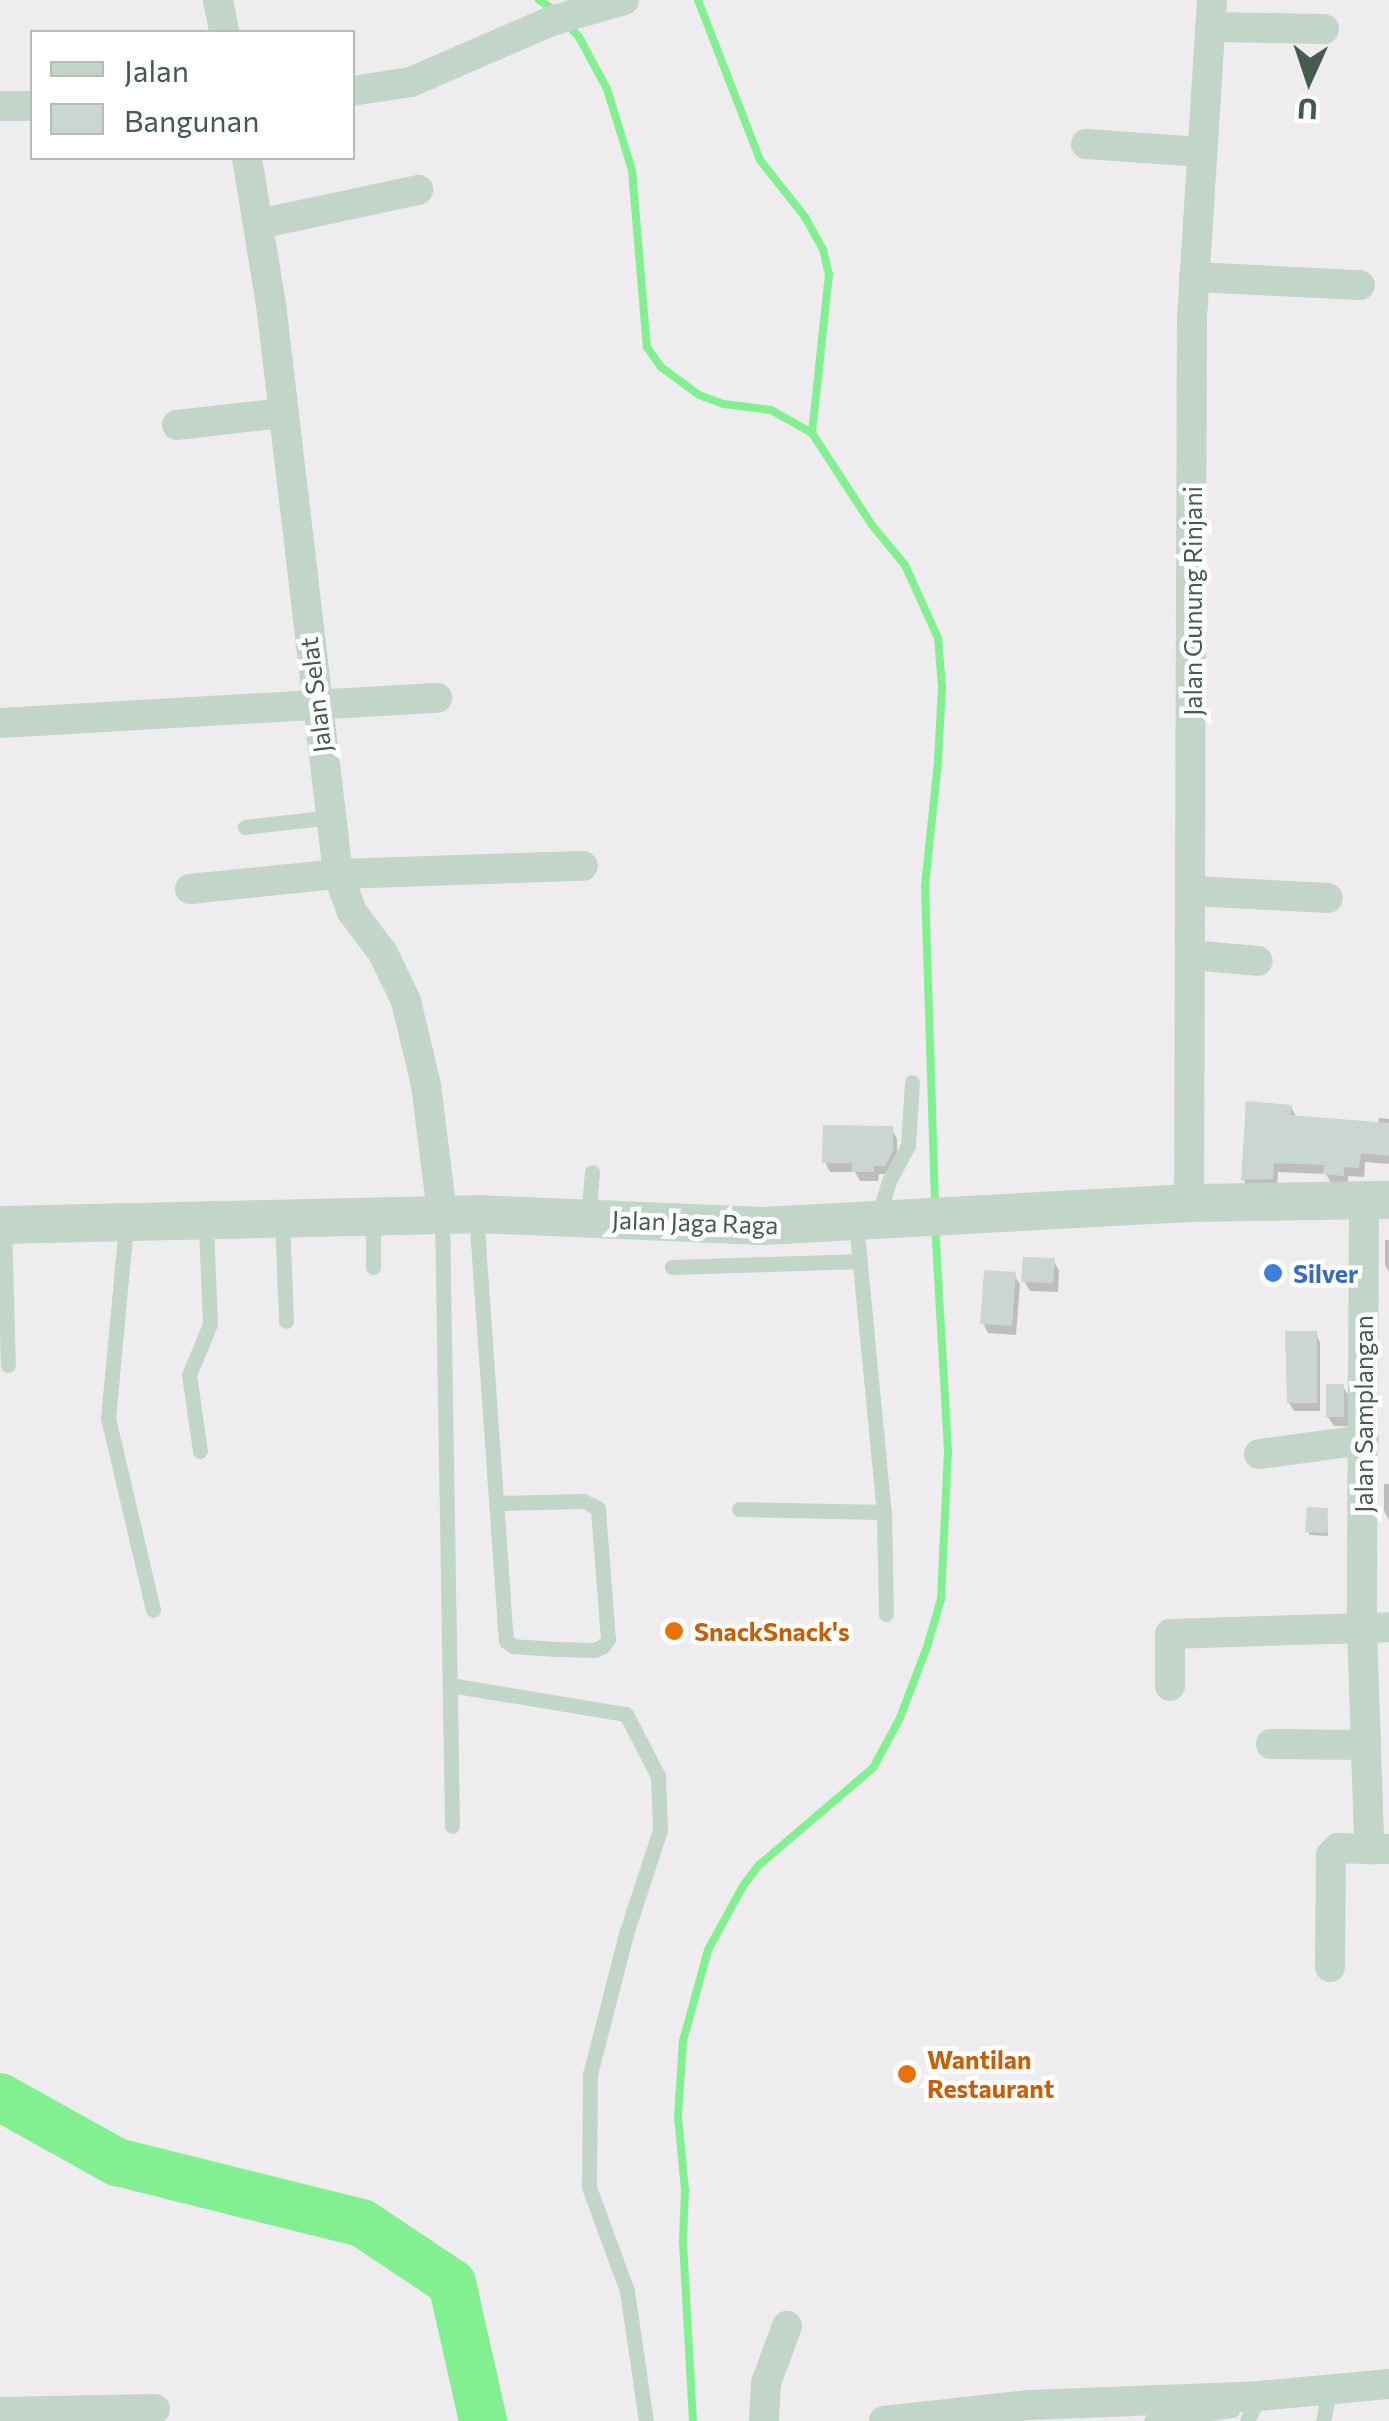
<!DOCTYPE html>
<html>
<head>
<meta charset="utf-8">
<style>
  body { margin:0 }
  #map { position:relative; width:1389px; height:2421px; overflow:hidden; background:#efecf0; font-family:Commissioner,sans-serif }
  div>[style] { position:absolute }
  .shadow>* { inset:0; background:#0003 }
  .stream>* { height:8px; margin:-4px; padding:0 4px; transform-origin:4px; border-radius:4px; background:#82f090 }
  .river>* { height:48px; margin:-24px; padding:0 24px; transform-origin:24px; border-radius:24px; background:#82f090 }
  .building>* { inset:0; background:#cbd5d1 }
  .service>* { height:15px; margin:-7.5px; padding:0 7.5px; transform-origin:7.5px; border-radius:7.5px; background:#c2d5c9 }
  .minor>* { height:30px; margin:-15px; padding:0 15px; transform-origin:15px; border-radius:15px; background:#c2d5c9 }
  .tertiary>* { height:38px; margin:-19px; padding:0 19px; transform-origin:19px; border-radius:19px; background:#c2d5c9 }
  .dots>* { width:28px; height:28px; translate:-50% -50%; box-sizing:border-box; border:5px solid #fff; border-radius:50% }
  span { translate:-50% -50%; white-space:nowrap; text-align:center; line-height:1.15; -webkit-text-stroke:9px #fff; paint-order:stroke }
  .street-label { font-size:25px; color:#445b4d }
  .shop-label { font-size:25px; color:#366cbe; font-weight:700 }
  .left { translate:0 -50%; text-align:left }
  .food-label { font-size:25px; color:#c56008; font-weight:700 }
  .legend { position:absolute; left:30px; top:30px; width:325px; height:130px; box-sizing:border-box; background:#fff; border:2px solid #b4bdb8; margin:0; padding:12px 18px; list-style:none; font-size:30px; color:#445b4d }
  .legend li { display:flex; align-items:center; gap:20px; height:50px }
  .legend b { width:50px; border:2px solid #b4bdb8 }
  .north { position:absolute; left:1259px; top:30px; width:100px; height:100px; -webkit-text-stroke:8px #fff; paint-order:stroke; rotate:183deg; font-size:28px; font-weight:700; line-height:40px; text-align:center; color:#445b4d }
  .north::after { content:''; display:block; margin:auto; width:35px; height:45px; background:#445b4d; clip-path:polygon(50% 0,100% 100%,50% 72%,0 100%) }
</style>
</head>
<body>
<div id="map">
  <div class="shadow">
    <i style="clip-path:polygon(1291px 1107px,1297px 1118px,1378px 1125px,1379px 1118px,1389px 1119px,1389px 1164px,1365px 1162px,1364px 1177px,1348px 1176px,1348px 1185px,1331px 1183px,1326px 1174px,1278px 1172px,1277px 1188px,1249px 1189px,1243px 1179px)"></i>
    <i style="clip-path:polygon(892px 1129px,897px 1139px,897px 1162px,890px 1174px,879px 1174px,878px 1181px,860px 1181px,855px 1172px,830px 1172px,825px 1162px)"></i>
    <i style="clip-path:polygon(1385px 1240px,1389px 1240px,1389px 1272px,1385px 1265px)"></i>
    <i style="clip-path:polygon(1053px 1261px,1059px 1270px,1058px 1292px,1030px 1291px,1024px 1281px)"></i>
    <i style="clip-path:polygon(1014px 1275px,1020px 1284px,1016px 1335px,988px 1333px,983px 1323px)"></i>
    <i style="clip-path:polygon(1316px 1334px,1320px 1342px,1320px 1411px,1294px 1411px,1289px 1403px)"></i>
    <i style="clip-path:polygon(1343px 1387px,1349px 1396px,1348px 1426px,1334px 1426px,1328px 1417px)"></i>
    <i style="clip-path:polygon(1384px 1484px,1389px 1484px,1389px 1520px,1384px 1511px)"></i>
    <i style="clip-path:polygon(1327px 1511px,1328px 1536px,1310px 1535px,1308px 1531px)"></i>
  </div>
  <div class="stream">
    <i style="left:539px;top:0;width:18px;rotate:34deg"></i>
    <i style="left:698px;top:0;width:172px;rotate:68.8deg"></i>
    <i style="left:760px;top:160px;width:73px;rotate:51.7deg"></i>
    <i style="left:805px;top:217px;width:37px;rotate:61deg"></i>
    <i style="left:823px;top:249px;width:26px;rotate:77deg"></i>
    <i style="left:829px;top:274px;width:160px;rotate:96.1deg"></i>
    <i style="left:567px;top:24px;width:18px;rotate:47deg"></i>
    <i style="left:579px;top:37px;width:59px;rotate:61.7deg"></i>
    <i style="left:607px;top:89px;width:85px;rotate:72.8deg"></i>
    <i style="left:632px;top:170px;width:178px;rotate:85.2deg"></i>
    <i style="left:647px;top:347px;width:24px;rotate:55deg"></i>
    <i style="left:661px;top:367px;width:47px;rotate:36.4deg"></i>
    <i style="left:699px;top:395px;width:27px;rotate:20deg"></i>
    <i style="left:724px;top:404px;width:47px;rotate:7.3deg"></i>
    <i style="left:771px;top:410px;width:47px;rotate:29.3deg"></i>
    <i style="left:812px;top:433px;width:110px;rotate:56.9deg"></i>
    <i style="left:872px;top:525px;width:52px;rotate:50.5deg"></i>
    <i style="left:905px;top:565px;width:80px;rotate:65.7deg"></i>
    <i style="left:938px;top:638px;width:49px;rotate:85.3deg"></i>
    <i style="left:942px;top:687px;width:75px;rotate:93.1deg"></i>
    <i style="left:938px;top:762px;width:125px;rotate:96deg"></i>
    <i style="left:925px;top:886px;width:322px;rotate:88.2deg"></i>
    <i style="left:693px;top:2421px;width:181px;rotate:-93.2deg"></i>
    <i style="left:683px;top:2240px;width:50px;rotate:-87.7deg"></i>
    <i style="left:685px;top:2190px;width:74px;rotate:-95.4deg"></i>
    <i style="left:678px;top:2116px;width:75px;rotate:-86.2deg"></i>
    <i style="left:683px;top:2041px;width:94px;rotate:-74.6deg"></i>
    <i style="left:708px;top:1950px;width:73px;rotate:-61.3deg"></i>
    <i style="left:743px;top:1886px;width:26px;rotate:-53deg"></i>
    <i style="left:759px;top:1865px;width:150px;rotate:-40.4deg"></i>
    <i style="left:873px;top:1768px;width:57px;rotate:-61.6deg"></i>
    <i style="left:900px;top:1718px;width:76px;rotate:-69.2deg"></i>
    <i style="left:927px;top:1647px;width:50px;rotate:-73.7deg"></i>
    <i style="left:941px;top:1599px;width:149px;rotate:-87.3deg"></i>
    <i style="left:948px;top:1450px;width:223px;rotate:-93.3deg"></i>
  </div>
  <div class="river">
    <i style="left:0;top:2097px;width:134px;rotate:29.1deg"></i>
    <i style="left:117px;top:2162px;width:252px;rotate:14deg"></i>
    <i style="left:362px;top:2223px;width:108px;rotate:33.7deg"></i>
    <i style="left:452px;top:2283px;width:141px;rotate:77.3deg"></i>
  </div>
  <div class="building">
    <i style="clip-path:polygon(1246px 1101px,1292px 1105px,1291px 1115px,1389px 1123px,1389px 1156px,1361px 1153px,1359px 1168px,1344px 1167px,1344px 1176px,1323px 1174px,1324px 1165px,1274px 1163px,1273px 1179px,1241px 1180px)"></i>
    <i style="clip-path:polygon(823px 1125px,893px 1126px,893px 1151px,885px 1166px,874px 1166px,874px 1172px,852px 1172px,852px 1163px,822px 1163px)"></i>
    <i style="clip-path:polygon(1023px 1257px,1055px 1258px,1053px 1283px,1021px 1282px)"></i>
    <i style="clip-path:polygon(984px 1270px,1016px 1272px,1012px 1326px,980px 1324px)"></i>
    <i style="clip-path:polygon(1285px 1331px,1317px 1331px,1317px 1403px,1287px 1403px)"></i>
    <i style="clip-path:polygon(1326px 1384px,1344px 1384px,1344px 1417px,1326px 1417px)"></i>
    <i style="clip-path:polygon(1307px 1507px,1328px 1508px,1327px 1533px,1305px 1532px)"></i>
  </div>
  <div class="service">
    <i style="left:245px;top:827px;width:86px;rotate:-6.7deg"></i>
    <i style="left:476px;top:1214px;width:428px;rotate:86deg"></i>
    <i style="left:506px;top:1641px;width:9px;rotate:36deg"></i>
    <i style="left:513px;top:1646px;width:42px;rotate:4.1deg"></i>
    <i style="left:555px;top:1649px;width:40px;rotate:1.4deg"></i>
    <i style="left:595px;top:1650px;width:9px;rotate:-27deg"></i>
    <i style="left:603px;top:1646px;width:9px;rotate:-54deg"></i>
    <i style="left:608px;top:1639px;width:131px;rotate:-94.4deg"></i>
    <i style="left:598px;top:1508px;width:17px;rotate:-155deg"></i>
    <i style="left:583px;top:1501px;width:84px;rotate:178.6deg"></i>
    <i style="left:442px;top:1215px;width:611px;rotate:89.06deg"></i>
    <i style="left:373px;top:1217px;width:50px;rotate:90deg"></i>
    <i style="left:588px;top:1219px;width:47px;rotate:-85.1deg"></i>
    <i style="left:282px;top:1220px;width:101px;rotate:87.7deg"></i>
    <i style="left:877px;top:1221px;width:42px;rotate:-73.3deg"></i>
    <i style="left:889px;top:1181px;width:40px;rotate:-62deg"></i>
    <i style="left:908px;top:1146px;width:64px;rotate:-86.4deg"></i>
    <i style="left:856px;top:1223px;width:290px;rotate:84.5deg"></i>
    <i style="left:884px;top:1512px;width:102px;rotate:88.9deg"></i>
    <i style="left:4px;top:1225px;width:140px;rotate:88.4deg"></i>
    <i style="left:126px;top:1225px;width:194px;rotate:95.3deg"></i>
    <i style="left:108px;top:1418px;width:197px;rotate:76.8deg"></i>
    <i style="left:672px;top:1267px;width:188px;rotate:-1.8deg"></i>
    <i style="left:200px;top:1451px;width:77px;rotate:-98.2deg"></i>
    <i style="left:189px;top:1375px;width:55px;rotate:-67.6deg"></i>
    <i style="left:210px;top:1324px;width:101px;rotate:-92.3deg"></i>
    <i style="left:739px;top:1509px;width:145px;rotate:1.2deg"></i>
    <i style="left:450px;top:1685px;width:178px;rotate:9.4deg"></i>
    <i style="left:626px;top:1714px;width:70px;rotate:62.7deg"></i>
    <i style="left:658px;top:1776px;width:54px;rotate:87.9deg"></i>
    <i style="left:660px;top:1830px;width:109px;rotate:108.1deg"></i>
    <i style="left:626px;top:1934px;width:145px;rotate:104.4deg"></i>
    <i style="left:590px;top:2074px;width:113px;rotate:90.5deg"></i>
    <i style="left:589px;top:2187px;width:111px;rotate:69.9deg"></i>
    <i style="left:627px;top:2291px;width:131px;rotate:81.7deg"></i>
    <i style="left:1151px;top:2421px;width:82px;rotate:-7.7deg"></i>
    <i style="left:1247px;top:2421px;width:28px;rotate:-64deg"></i>
    <i style="left:1323px;top:2421px;width:34px;rotate:-78deg"></i>
  </div>
  <div class="minor">
    <i style="left:218px;top:0;width:33px;rotate:79deg"></i>
    <i style="left:1210px;top:27px;width:114px;rotate:1deg"></i>
    <i style="left:352px;top:91px;width:60px;rotate:-8.7deg"></i>
    <i style="left:411px;top:82px;width:153px;rotate:-23.5deg"></i>
    <i style="left:551px;top:21px;width:76px;rotate:-16deg"></i>
    <i style="left:0;top:106px;width:32px"></i>
    <i style="left:1086px;top:144px;width:115px;rotate:4deg"></i>
    <i style="left:247px;top:158px;width:148px;rotate:80.7deg"></i>
    <i style="left:271px;top:304px;width:574px;rotate:83.3deg"></i>
    <i style="left:338px;top:874px;width:40px;rotate:69.8deg"></i>
    <i style="left:352px;top:912px;width:51px;rotate:52.9deg"></i>
    <i style="left:383px;top:953px;width:53px;rotate:64.4deg"></i>
    <i style="left:406px;top:1001px;width:86px;rotate:76.6deg"></i>
    <i style="left:426px;top:1085px;width:130px;rotate:82.9deg"></i>
    <i style="left:259px;top:224px;width:163px;rotate:-12.1deg"></i>
    <i style="left:1194px;top:277px;width:166px;rotate:2.8deg"></i>
    <i style="left:177px;top:425px;width:106px;rotate:-6.5deg"></i>
    <i style="left:1px;top:723px;width:437px;rotate:-3.3deg"></i>
    <i style="left:190px;top:889px;width:149px;rotate:-5.8deg"></i>
    <i style="left:338px;top:874px;width:245px;rotate:-1.9deg"></i>
    <i style="left:1193px;top:891px;width:135px;rotate:3deg"></i>
    <i style="left:1190px;top:955px;width:68px;rotate:5deg"></i>
    <i style="left:1364px;top:1201px;width:427px;rotate:90.3deg"></i>
    <i style="left:1362px;top:1628px;width:214px;rotate:88.1deg"></i>
    <i style="left:1369px;top:1842px;width:8px;rotate:67deg"></i>
    <i style="left:1372px;top:1849px;width:17px"></i>
    <i style="left:1189px;top:1203px;width:885px;rotate:-89.81deg"></i>
    <i style="left:1192px;top:318px;width:319px;rotate:-86.4deg"></i>
    <i style="left:1259px;top:1454px;width:106px;rotate:-7.6deg"></i>
    <i style="left:1170px;top:1686px;width:52px;rotate:-90deg"></i>
    <i style="left:1170px;top:1634px;width:219px;rotate:-1.8deg"></i>
    <i style="left:1271px;top:1744px;width:95px;rotate:0.6deg"></i>
    <i style="left:1330px;top:1967px;width:112px;rotate:-89.5deg"></i>
    <i style="left:1331px;top:1855px;width:10px;rotate:-45deg"></i>
    <i style="left:1338px;top:1848px;width:34px;rotate:2deg"></i>
    <i style="left:0;top:2412px;width:155px;rotate:-1.1deg"></i>
    <i style="left:764px;top:2421px;width:38px;rotate:-87deg"></i>
    <i style="left:766px;top:2383px;width:61px;rotate:-69.8deg"></i>
    <i style="left:884px;top:2421px;width:146px;rotate:-6.3deg"></i>
    <i style="left:1029px;top:2405px;width:230px;rotate:-2.2deg"></i>
    <i style="left:1259px;top:2396px;width:131px;rotate:-5.3deg"></i>
  </div>
  <div class="tertiary">
    <i style="left:0;top:1225px;width:476px;rotate:-1.3deg"></i>
    <i style="left:476px;top:1214px;width:287px;rotate:2.4deg"></i>
    <i style="left:763px;top:1226px;width:427px;rotate:-3.1deg"></i>
    <i style="left:1189px;top:1203px;width:200px;rotate:-0.9deg"></i>
  </div>
  <div class="dots">
    <i style="left:1273px;top:1273px;background:#3f7fe0"></i>
    <i style="left:674px;top:1631px;background:#e8710a"></i>
    <i style="left:907px;top:2074px;background:#e8710a"></i>
  </div>
  <div class="street-label">
    <span style="left:1192px;top:601px;rotate:-90deg">Jalan Gunung Rinjani</span>
    <span style="left:315px;top:695px;rotate:-97deg">Jalan Selat</span>
    <span style="left:695px;top:1222px;rotate:2deg">Jalan Jaga Raga</span>
    <span style="left:1363px;top:1414px;rotate:-90deg">Jalan Samplangan</span>
  </div>
  <div class="shop-label">
    <span class="left" style="left:1293px;top:1273px">Silver</span>
  </div>
  <div class="food-label">
    <span class="left" style="left:694px;top:1631px">SnackSnack's</span>
    <span class="left" style="left:927px;top:2074px">Wantilan<br>Restaurant</span>
  </div>
  <ul class="legend">
  <li><b style="height:12px;background:#c2d5c9"></b>Jalan</li>
  <li><b style="height:28px;background:#cbd5d1"></b>Bangunan</li>
  </ul>
  <div class="north">U</div>
</div>
</body>
</html>
